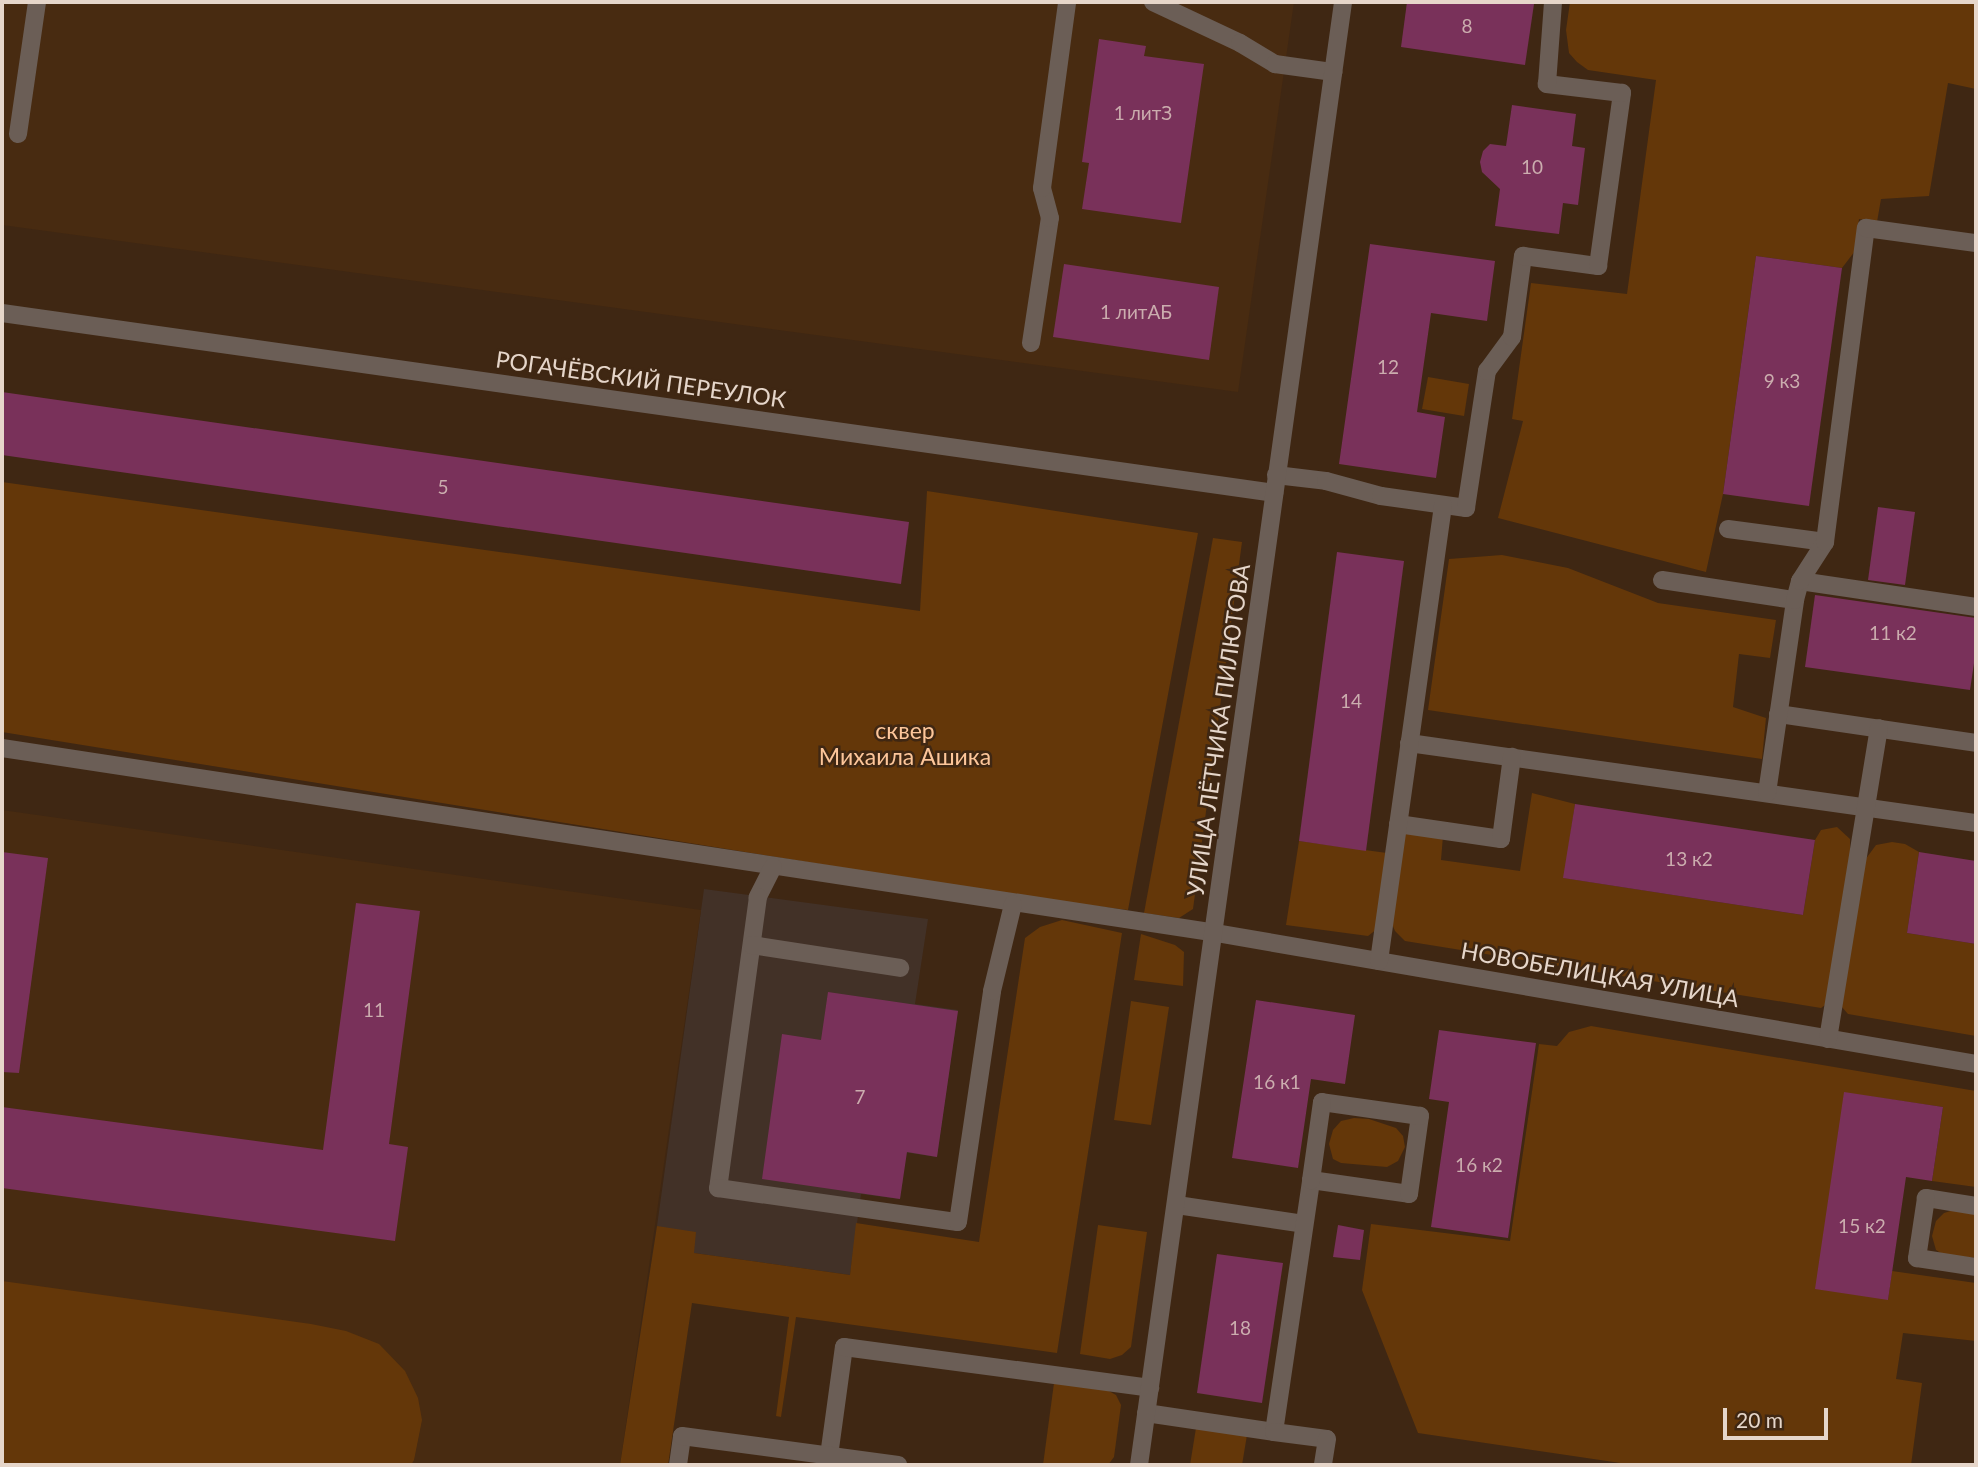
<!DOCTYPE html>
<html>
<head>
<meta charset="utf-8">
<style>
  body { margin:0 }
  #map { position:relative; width:1978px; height:1467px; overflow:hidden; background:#3f2713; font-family:Lato,sans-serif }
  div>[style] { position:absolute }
  .industrial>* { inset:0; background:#423127 }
  .built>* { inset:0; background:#482b11 }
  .green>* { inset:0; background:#643709 }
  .building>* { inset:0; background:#79315a }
  .minor>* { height:18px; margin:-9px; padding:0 9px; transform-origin:9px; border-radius:9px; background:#6b5e56 }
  span { translate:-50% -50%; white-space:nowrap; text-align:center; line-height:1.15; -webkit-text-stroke:5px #3f2713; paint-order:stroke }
  .number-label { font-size:19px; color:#cbadae }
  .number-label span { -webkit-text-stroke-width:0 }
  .street-label { font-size:23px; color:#e6d6ca }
  .park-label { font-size:23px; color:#fdc69a }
  .frame { position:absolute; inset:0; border:4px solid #e6d6ca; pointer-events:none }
  .scale { position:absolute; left:1723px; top:1408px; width:105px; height:32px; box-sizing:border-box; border:4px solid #e6d6ca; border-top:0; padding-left:9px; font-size:21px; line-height:24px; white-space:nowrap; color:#e6d6ca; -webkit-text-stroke:5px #3f2713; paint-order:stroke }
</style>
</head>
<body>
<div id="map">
  <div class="industrial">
    <i style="clip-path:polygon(704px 889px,928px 919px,915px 1004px,958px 1010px,937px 1157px,883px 1149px,879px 1175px,903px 1179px,900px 1199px,861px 1194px,850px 1275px,694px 1253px,657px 1226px)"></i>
  </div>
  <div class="built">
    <i style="clip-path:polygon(2px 2px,1294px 2px,1238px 392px,2px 225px)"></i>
    <i style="clip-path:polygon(2px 810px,701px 910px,620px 1465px,2px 1465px)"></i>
  </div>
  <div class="green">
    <i style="clip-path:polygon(1570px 2px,1976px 2px,1976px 89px,1948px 83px,1929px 196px,1881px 199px,1877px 222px,1859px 219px,1855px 251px,1842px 268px,1756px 256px,1723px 494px,1706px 572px,1498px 518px,1523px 421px,1512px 419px,1531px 283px,1627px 294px,1656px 80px,1588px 70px,1577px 62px,1569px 53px,1566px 30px)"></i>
    <i style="clip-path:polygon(1428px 377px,1469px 384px,1464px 416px,1422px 409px)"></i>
    <i style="clip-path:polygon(2px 482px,920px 611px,927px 491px,1198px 533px,1128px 910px,1024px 897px,2px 732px)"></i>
    <i style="clip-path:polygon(1213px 538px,1242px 542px,1193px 909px,1179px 918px,1144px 913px)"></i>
    <i style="clip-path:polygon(1502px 555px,1568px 568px,1658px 603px,1776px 620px,1770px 658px,1739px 654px,1733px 707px,1766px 718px,1762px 759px,1428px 710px,1449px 559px)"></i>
    <i style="clip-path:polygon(1532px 793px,1575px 804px,1564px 878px,1803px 915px,1815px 840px,1821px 830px,1837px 827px,1850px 839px,1850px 855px,1828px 1003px,1821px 1008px,1405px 941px,1395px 931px,1390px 919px,1402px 830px,1443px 836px,1441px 860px,1520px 871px)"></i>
    <i style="clip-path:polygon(1299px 841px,1387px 853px,1377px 929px,1368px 936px,1286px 925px)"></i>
    <i style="clip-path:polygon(1892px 842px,1905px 844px,1919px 852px,1907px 933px,1976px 944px,1976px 1036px,1848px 1014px,1841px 1006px,1865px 860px,1876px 845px)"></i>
    <i style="clip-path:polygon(1062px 920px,1122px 933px,1057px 1353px,796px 1317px,781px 1417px,776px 1416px,789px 1317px,692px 1303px,668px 1465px,620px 1465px,657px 1226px,696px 1232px,694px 1253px,850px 1275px,856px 1223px,979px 1242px,1025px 938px,1040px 927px)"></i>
    <i style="clip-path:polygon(1141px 934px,1175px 945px,1184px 952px,1183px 986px,1134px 980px)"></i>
    <i style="clip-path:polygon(1131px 1001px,1169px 1007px,1151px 1125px,1114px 1120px)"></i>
    <i style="clip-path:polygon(1591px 1026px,1976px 1091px,1976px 1187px,1932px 1181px,1943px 1107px,1845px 1093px,1888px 1300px,1892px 1271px,1976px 1283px,1976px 1341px,1903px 1333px,1896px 1379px,1922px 1383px,1911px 1465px,1634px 1465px,1418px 1433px,1362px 1290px,1371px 1224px,1510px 1241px,1539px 1044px,1557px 1046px,1569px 1032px)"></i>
    <i style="clip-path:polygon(1354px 1118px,1369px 1119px,1396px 1128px,1403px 1136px,1405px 1147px,1398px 1161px,1387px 1167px,1341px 1163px,1333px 1159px,1329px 1144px,1333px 1130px,1341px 1121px)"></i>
    <i style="clip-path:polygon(1957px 1209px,1976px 1211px,1976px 1258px,1944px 1255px,1936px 1250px,1932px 1236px,1936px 1221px,1944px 1213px)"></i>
    <i style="clip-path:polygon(1098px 1225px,1147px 1232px,1131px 1347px,1122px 1355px,1110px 1359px,1080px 1354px)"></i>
    <i style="clip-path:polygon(2px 1281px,311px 1324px,346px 1331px,379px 1344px,405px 1371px,418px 1398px,422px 1420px,414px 1460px,411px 1465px,2px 1465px)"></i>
    <i style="clip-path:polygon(1054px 1383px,1107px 1390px,1116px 1395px,1121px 1405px,1114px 1457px,1108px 1465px,1043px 1465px)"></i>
    <i style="clip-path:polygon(1196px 1428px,1247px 1435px,1242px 1465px,1190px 1465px)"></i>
  </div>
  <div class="building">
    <i style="clip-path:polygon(1407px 2px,1534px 4px,1525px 65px,1401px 47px)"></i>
    <i style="clip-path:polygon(1099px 39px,1146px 46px,1144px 56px,1204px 64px,1181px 223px,1082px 209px,1089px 163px,1082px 162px)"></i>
    <i style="clip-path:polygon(1512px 105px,1576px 114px,1572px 146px,1585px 148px,1578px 205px,1563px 203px,1559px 234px,1495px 226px,1500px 189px,1482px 172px,1480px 162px,1483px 151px,1490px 144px,1506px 146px)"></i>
    <i style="clip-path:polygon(1370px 244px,1495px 261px,1487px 321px,1431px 313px,1417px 412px,1445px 417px,1436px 478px,1339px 464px)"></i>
    <i style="clip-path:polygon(1756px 256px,1842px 268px,1809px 506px,1723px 494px)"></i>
    <i style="clip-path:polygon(1064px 264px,1219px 287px,1209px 360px,1053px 337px)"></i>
    <i style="clip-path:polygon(2px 392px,909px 522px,901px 584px,2px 455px)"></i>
    <i style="clip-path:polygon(1878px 507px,1915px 512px,1905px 585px,1868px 580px)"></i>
    <i style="clip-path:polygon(1337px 552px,1404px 561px,1366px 851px,1299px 841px)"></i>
    <i style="clip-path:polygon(1815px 595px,1976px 618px,1976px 650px,1970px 690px,1805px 667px)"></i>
    <i style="clip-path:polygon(1575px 804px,1815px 840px,1803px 915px,1563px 878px)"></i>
    <i style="clip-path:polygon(2px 852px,48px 858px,19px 1073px,2px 1072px)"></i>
    <i style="clip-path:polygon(1919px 852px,1976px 861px,1976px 944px,1907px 933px)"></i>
    <i style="clip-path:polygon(356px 903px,420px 911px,389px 1144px,408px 1147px,395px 1241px,2px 1188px,2px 1107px,323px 1150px)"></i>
    <i style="clip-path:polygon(828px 992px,958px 1011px,937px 1157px,907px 1152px,900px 1199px,762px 1179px,782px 1034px,821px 1040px)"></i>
    <i style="clip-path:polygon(1256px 1000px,1355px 1015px,1345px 1084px,1311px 1079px,1298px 1168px,1232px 1158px)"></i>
    <i style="clip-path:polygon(1439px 1030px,1536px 1043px,1508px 1238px,1431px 1227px,1449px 1102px,1429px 1099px)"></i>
    <i style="clip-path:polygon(1844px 1092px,1943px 1107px,1932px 1181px,1906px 1177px,1888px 1300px,1815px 1289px)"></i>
    <i style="clip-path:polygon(1338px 1225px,1364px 1230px,1360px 1260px,1333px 1257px)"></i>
    <i style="clip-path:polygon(1217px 1254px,1283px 1263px,1262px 1403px,1197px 1393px)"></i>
  </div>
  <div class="minor">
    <i style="left:1153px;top:2px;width:96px;rotate:25.2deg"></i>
    <i style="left:1240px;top:43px;width:41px;rotate:31deg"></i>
    <i style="left:1275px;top:64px;width:59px;rotate:7.9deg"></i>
    <i style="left:18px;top:134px;width:133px;rotate:-81.8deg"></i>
    <i style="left:2px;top:313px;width:1285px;rotate:8.05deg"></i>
    <i style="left:1031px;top:343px;width:126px;rotate:-81.4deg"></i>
    <i style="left:1050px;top:218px;width:31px;rotate:-105deg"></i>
    <i style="left:1042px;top:188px;width:188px;rotate:-82.3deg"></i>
    <i style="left:1276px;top:475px;width:50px;rotate:6.8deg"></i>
    <i style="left:1326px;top:481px;width:57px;rotate:15.3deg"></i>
    <i style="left:1381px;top:496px;width:86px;rotate:8deg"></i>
    <i style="left:1466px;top:508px;width:139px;rotate:-81.3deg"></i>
    <i style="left:1487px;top:371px;width:42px;rotate:-53.7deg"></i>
    <i style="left:1512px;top:337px;width:82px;rotate:-82.3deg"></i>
    <i style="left:1523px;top:256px;width:76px;rotate:7.6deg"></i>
    <i style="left:1598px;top:266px;width:175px;rotate:-82.1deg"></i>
    <i style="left:1622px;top:93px;width:76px;rotate:-173.2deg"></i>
    <i style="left:1547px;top:84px;width:82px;rotate:-85.8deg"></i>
    <i style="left:1728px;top:529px;width:98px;rotate:7.6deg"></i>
    <i style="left:1662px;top:580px;width:134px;rotate:8.6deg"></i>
    <i style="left:1800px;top:581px;width:178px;rotate:8.4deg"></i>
    <i style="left:1778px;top:714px;width:200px;rotate:8.3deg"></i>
    <i style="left:1409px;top:743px;width:573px;rotate:8.03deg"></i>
    <i style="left:2px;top:748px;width:1228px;rotate:8.66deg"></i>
    <i style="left:1216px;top:933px;width:771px;rotate:9.78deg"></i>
    <i style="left:1767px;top:793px;width:195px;rotate:-81.7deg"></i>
    <i style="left:1795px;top:600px;width:20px;rotate:-75deg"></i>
    <i style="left:1800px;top:581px;width:46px;rotate:-57.3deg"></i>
    <i style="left:1825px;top:542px;width:317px;rotate:-82.6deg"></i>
    <i style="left:1866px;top:228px;width:111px;rotate:7.8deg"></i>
    <i style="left:1398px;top:824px;width:104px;rotate:8.3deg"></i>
    <i style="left:1501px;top:839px;width:83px;rotate:-82.4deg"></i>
    <i style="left:773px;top:867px;width:34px;rotate:117deg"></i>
    <i style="left:758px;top:897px;width:294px;rotate:97.8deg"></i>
    <i style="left:718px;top:1188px;width:242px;rotate:8.1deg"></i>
    <i style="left:958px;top:1222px;width:233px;rotate:-81.6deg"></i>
    <i style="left:992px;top:991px;width:89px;rotate:-76.4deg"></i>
    <i style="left:752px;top:945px;width:150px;rotate:8.8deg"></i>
    <i style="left:1379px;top:961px;width:460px;rotate:-82deg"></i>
    <i style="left:1828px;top:1039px;width:315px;rotate:-80.7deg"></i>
    <i style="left:1177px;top:1205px;width:128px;rotate:8.5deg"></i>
    <i style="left:1976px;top:1206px;width:51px;rotate:-170.9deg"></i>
    <i style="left:1926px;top:1198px;width:61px;rotate:98.5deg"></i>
    <i style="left:1917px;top:1258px;width:60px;rotate:8.7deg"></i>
    <i style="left:1146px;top:1413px;width:129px;rotate:8.4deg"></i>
    <i style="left:1274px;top:1432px;width:255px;rotate:-81.6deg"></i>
    <i style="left:1311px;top:1180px;width:99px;rotate:8.1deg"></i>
    <i style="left:1409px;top:1194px;width:79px;rotate:-82deg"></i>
    <i style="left:1420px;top:1116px;width:99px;rotate:-171.9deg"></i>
    <i style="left:1322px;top:1102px;width:79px;rotate:98deg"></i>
    <i style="left:1274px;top:1432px;width:53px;rotate:7.5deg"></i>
    <i style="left:1327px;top:1439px;width:26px;rotate:99deg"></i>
    <i style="left:829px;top:1456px;width:110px;rotate:-82.2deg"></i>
    <i style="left:844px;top:1347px;width:309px;rotate:7.6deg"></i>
    <i style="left:678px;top:1465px;width:29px;rotate:-82deg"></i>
    <i style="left:682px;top:1436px;width:218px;rotate:7.6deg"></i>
    <i style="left:1139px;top:1465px;width:1477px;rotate:-82.06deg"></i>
  </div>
  <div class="number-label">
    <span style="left:1467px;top:26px">8</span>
    <span style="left:1143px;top:113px">1 литЗ</span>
    <span style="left:1532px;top:167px">10</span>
    <span style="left:1136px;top:312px">1 литАБ</span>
    <span style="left:1388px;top:367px">12</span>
    <span style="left:1782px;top:381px">9 к3</span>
    <span style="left:443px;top:487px">5</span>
    <span style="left:1893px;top:633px">11 к2</span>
    <span style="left:1351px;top:701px">14</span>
    <span style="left:1689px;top:859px">13 к2</span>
    <span style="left:374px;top:1010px">11</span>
    <span style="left:1277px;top:1082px">16 к1</span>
    <span style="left:860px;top:1097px">7</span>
    <span style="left:1479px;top:1165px">16 к2</span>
    <span style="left:1862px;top:1226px">15 к2</span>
    <span style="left:1240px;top:1328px">18</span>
  </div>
  <div class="street-label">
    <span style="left:641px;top:379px;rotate:8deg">РОГАЧЁВСКИЙ ПЕРЕУЛОК</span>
    <span style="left:1218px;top:730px;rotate:-82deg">УЛИЦА ЛЁТЧИКА ПИЛЮТОВА</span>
    <span style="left:1600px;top:974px;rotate:10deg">НОВОБЕЛИЦКАЯ УЛИЦА</span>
  </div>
  <div class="park-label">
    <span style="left:905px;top:743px">сквер<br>Михаила Ашика</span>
  </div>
  <div class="frame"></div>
  <div class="scale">20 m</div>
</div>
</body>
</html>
